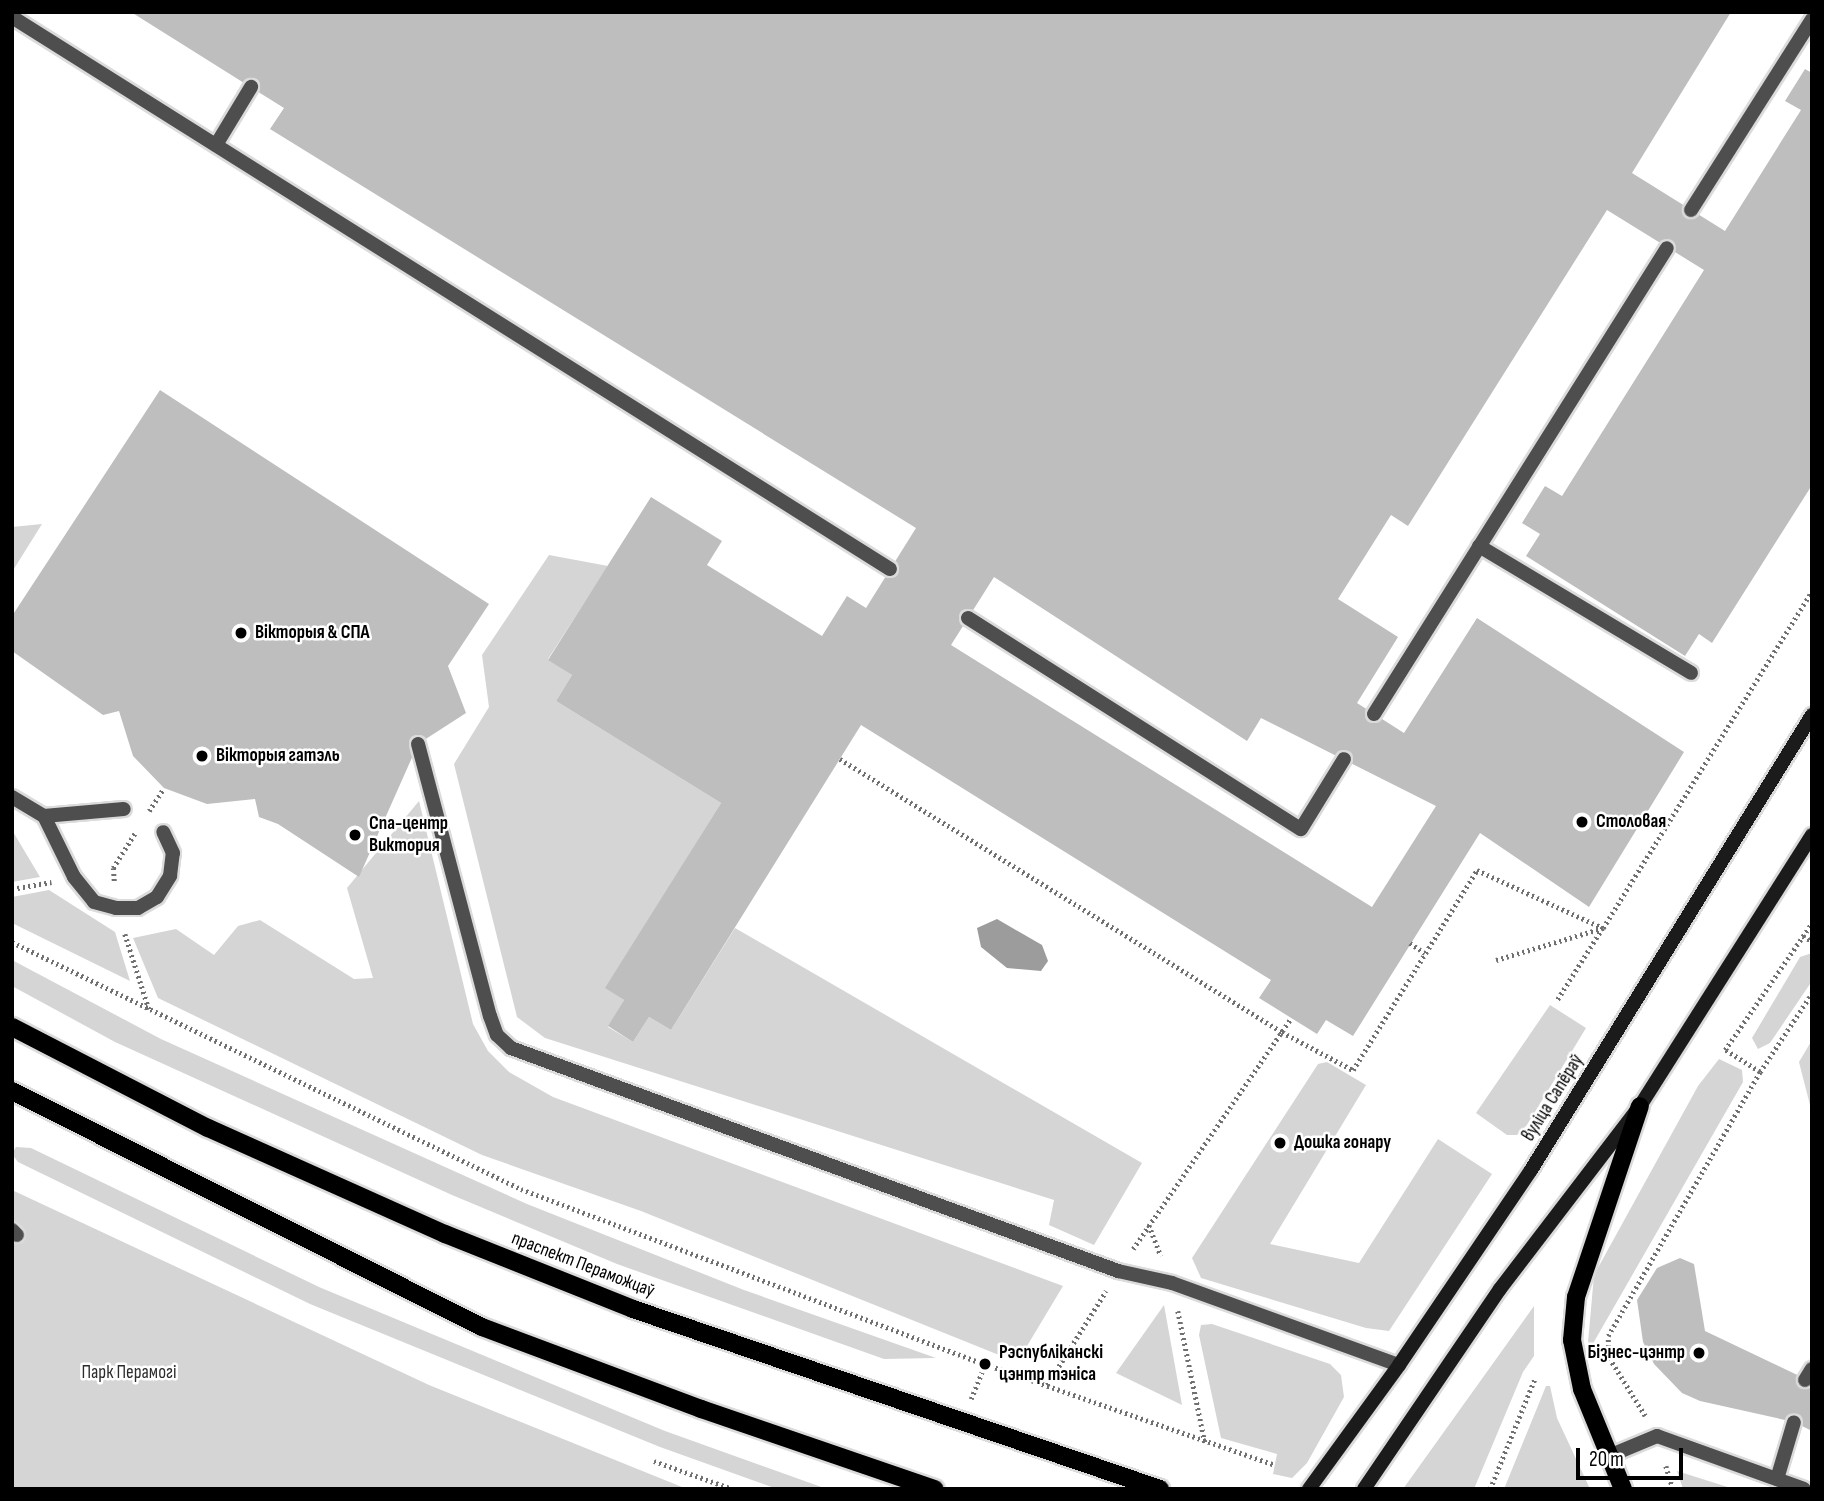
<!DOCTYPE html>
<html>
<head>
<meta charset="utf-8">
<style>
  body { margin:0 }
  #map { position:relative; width:1824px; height:1501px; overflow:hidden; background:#fff; font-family:"Sofia Sans Condensed",sans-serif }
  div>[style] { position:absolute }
  .green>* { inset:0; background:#d5d5d5 }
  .water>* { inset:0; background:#9c9c9c }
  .building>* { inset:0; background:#bebebe }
  .path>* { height:4.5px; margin-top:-2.25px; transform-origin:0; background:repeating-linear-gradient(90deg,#707070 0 2px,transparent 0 5.5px) }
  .roads { filter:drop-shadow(2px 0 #dbdbdb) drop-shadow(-2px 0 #dbdbdb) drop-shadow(0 2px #dbdbdb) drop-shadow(0 -2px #dbdbdb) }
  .service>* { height:14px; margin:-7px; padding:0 7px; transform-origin:7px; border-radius:7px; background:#4e4e4e }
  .secondary>* { height:14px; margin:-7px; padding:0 7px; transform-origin:7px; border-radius:7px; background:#1b1b1b }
  .primary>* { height:18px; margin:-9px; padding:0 9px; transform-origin:9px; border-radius:9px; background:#000 }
  .dots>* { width:19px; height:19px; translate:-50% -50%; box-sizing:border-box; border:4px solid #fff; border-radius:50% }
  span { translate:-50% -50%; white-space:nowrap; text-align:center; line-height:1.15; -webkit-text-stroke:5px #fff; paint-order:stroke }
  .poi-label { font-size:19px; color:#000; font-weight:700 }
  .left { translate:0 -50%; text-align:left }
  .right { translate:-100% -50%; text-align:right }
  .street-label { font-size:19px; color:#000 }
  .park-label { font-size:19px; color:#2c2c2c }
  .frame { position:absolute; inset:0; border:14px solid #000; pointer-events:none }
  .scale { position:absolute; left:1576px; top:1448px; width:107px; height:32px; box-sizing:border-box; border:4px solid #000; border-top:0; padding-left:9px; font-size:21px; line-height:24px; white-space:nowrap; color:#000; -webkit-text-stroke:5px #fff; paint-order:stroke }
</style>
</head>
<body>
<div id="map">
  <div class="green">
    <i style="clip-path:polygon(42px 524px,12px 572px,12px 527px)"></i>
    <i style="clip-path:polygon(549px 555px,608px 566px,548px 659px,572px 675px,556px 701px,721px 803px,606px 988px,624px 1000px,608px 1027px,633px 1042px,649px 1017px,671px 1030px,735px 928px,1142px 1163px,1094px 1245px,1049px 1225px,1054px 1200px,545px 1038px,517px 1017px,454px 764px,489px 707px,482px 655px)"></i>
    <i style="clip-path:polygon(419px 801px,473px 1024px,488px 1051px,509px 1072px,553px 1097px,1063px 1286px,1027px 1346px,1016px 1355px,999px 1355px,641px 1211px,482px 1155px,158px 998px,133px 938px,176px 929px,214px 955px,238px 926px,260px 920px,354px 979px,373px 978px,347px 888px)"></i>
    <i style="clip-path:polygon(12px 830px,40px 877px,12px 882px)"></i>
    <i style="clip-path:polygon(49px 890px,115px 932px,130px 981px,12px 923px,12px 897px)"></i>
    <i style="clip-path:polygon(1812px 953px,1812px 981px,1770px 1043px,1758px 1049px,1752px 1038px,1800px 957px)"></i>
    <i style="clip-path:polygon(12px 960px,161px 1039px,527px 1204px,744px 1290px,936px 1358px,884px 1359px,617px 1264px,452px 1195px,115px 1042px,12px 986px)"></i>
    <i style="clip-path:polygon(1550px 1005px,1586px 1028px,1527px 1125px,1517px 1135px,1507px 1135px,1476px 1113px)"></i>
    <i style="clip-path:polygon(1812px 1040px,1812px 1113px,1799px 1062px)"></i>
    <i style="clip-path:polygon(1719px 1059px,1742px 1070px,1743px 1082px,1587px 1354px,1594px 1275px,1698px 1086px)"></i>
    <i style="clip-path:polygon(1327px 1062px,1366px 1085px,1270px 1244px,1359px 1263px,1438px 1139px,1492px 1174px,1389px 1331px,1366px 1328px,1201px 1278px,1192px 1258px,1318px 1064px)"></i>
    <i style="clip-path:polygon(16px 1147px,31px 1148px,319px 1287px,665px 1431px,827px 1489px,777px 1489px,660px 1447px,310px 1304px,18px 1162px,12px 1154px)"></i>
    <i style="clip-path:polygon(12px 1190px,429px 1385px,687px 1489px,12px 1489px)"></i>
    <i style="clip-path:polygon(1164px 1305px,1182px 1405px,1116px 1373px)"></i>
    <i style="clip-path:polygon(1534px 1306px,1534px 1356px,1523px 1372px,1474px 1489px,1403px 1489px)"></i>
    <i style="clip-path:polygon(1212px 1324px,1330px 1364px,1341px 1375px,1344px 1397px,1307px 1463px,1292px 1478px,1273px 1474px,1277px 1454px,1221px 1438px,1199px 1335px,1201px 1325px)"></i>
    <i style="clip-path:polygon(1546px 1386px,1550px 1386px,1557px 1418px,1590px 1489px,1504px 1489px)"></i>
    <i style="clip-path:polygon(1677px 1471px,1734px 1489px,1683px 1489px)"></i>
  </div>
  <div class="water">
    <i style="clip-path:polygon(997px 919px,1042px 945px,1048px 961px,1041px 971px,1007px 968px,981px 947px,977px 928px)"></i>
  </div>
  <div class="building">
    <i style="clip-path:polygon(evenodd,131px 12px,1731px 12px,1632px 173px,1725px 231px,1801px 110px,1785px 101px,1805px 69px,1812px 73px,1812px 485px,1712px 643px,1699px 634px,1685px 656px,1526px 556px,1540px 534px,1522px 523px,1545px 486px,1562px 496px,1704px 270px,1607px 210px,1408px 526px,1391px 515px,1338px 599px,1398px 637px,1357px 703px,1404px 733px,1477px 618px,1684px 752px,1589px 907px,1480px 833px,1353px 1036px,1326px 1020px,1317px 1034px,1259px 998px,1271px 980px,861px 725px,671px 1030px,649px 1017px,633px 1042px,608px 1026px,624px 1000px,605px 988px,721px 803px,556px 701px,572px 675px,548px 660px,651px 497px,722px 541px,707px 565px,822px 636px,847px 596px,866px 608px,916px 528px,270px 129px,284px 108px,131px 12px,994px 577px,1247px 741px,1261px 718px,1436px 806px,1372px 907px,951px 645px,994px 577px)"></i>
    <i style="clip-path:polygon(160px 390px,489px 604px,448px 666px,466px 713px,418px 744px,359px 877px,278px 824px,259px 817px,255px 799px,207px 804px,164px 788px,133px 756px,119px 711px,103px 715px,12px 651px,12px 616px)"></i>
    <i style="clip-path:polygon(1680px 1258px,1694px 1264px,1705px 1331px,1812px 1382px,1812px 1431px,1794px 1422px,1700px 1401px,1682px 1393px,1654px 1364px,1643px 1342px,1637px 1300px,1657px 1268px)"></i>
  </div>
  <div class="path">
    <i style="left:840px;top:759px;width:520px;rotate:31.7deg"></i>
    <i style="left:1282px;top:1032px;width:81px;rotate:28.2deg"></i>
    <i style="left:1353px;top:1070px;width:235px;rotate:-58.2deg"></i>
    <i style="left:1477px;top:870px;width:139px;rotate:24.7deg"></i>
    <i style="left:1603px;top:928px;width:86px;rotate:122.2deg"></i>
    <i style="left:149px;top:811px;width:27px;rotate:-57deg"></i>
    <i style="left:114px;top:881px;width:13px;rotate:-94deg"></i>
    <i style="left:113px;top:868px;width:41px;rotate:-57.8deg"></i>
    <i style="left:12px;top:889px;width:40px;rotate:-10deg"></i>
    <i style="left:125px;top:934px;width:79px;rotate:72.3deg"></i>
    <i style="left:1803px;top:936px;width:10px;rotate:29deg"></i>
    <i style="left:12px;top:942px;width:566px;rotate:25.89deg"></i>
    <i style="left:521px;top:1189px;width:496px;rotate:20.7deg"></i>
    <i style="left:985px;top:1364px;width:307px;rotate:19.2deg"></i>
    <i style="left:1410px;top:943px;width:18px;rotate:34deg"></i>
    <i style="left:1496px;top:960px;width:112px;rotate:-16.7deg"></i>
    <i style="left:1603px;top:928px;width:397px;rotate:-58.2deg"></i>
    <i style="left:1760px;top:1072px;width:41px;rotate:-147.8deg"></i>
    <i style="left:1725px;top:1050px;width:154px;rotate:-55.6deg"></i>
    <i style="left:1149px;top:1225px;width:33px;rotate:69deg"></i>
    <i style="left:1133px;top:1249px;width:280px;rotate:-55.6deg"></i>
    <i style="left:1178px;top:1311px;width:135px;rotate:78.4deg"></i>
    <i style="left:1047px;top:1385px;width:111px;rotate:-57.9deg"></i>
    <i style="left:971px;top:1399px;width:38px;rotate:-68deg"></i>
    <i style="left:1645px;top:1416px;width:68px;rotate:-121.8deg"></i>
    <i style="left:1609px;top:1358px;width:22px;rotate:-93deg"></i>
    <i style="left:1608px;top:1336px;width:305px;rotate:-60.1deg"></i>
    <i style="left:1760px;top:1072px;width:95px;rotate:-56.6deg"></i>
    <i style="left:654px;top:1461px;width:84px;rotate:19.5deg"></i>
    <i style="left:1666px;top:1466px;width:24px;rotate:73deg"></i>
    <i style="left:1490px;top:1489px;width:120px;rotate:-67.9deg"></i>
  </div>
  <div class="roads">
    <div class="service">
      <i style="left:12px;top:17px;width:1037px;rotate:32.16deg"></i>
      <i style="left:216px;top:145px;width:68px;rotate:-58.9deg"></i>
      <i style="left:1691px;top:210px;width:226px;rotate:-57.6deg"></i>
      <i style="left:1479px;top:546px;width:247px;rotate:30.9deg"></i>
      <i style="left:968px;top:618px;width:394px;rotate:32.4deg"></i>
      <i style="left:1301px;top:829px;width:82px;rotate:-58.4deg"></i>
      <i style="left:1374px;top:714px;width:550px;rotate:-57.84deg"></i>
      <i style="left:418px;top:744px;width:281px;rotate:75.2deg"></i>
      <i style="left:490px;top:1016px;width:20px;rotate:70deg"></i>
      <i style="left:497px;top:1035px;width:19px;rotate:43deg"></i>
      <i style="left:511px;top:1048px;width:647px;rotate:20.17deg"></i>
      <i style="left:1118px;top:1271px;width:55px;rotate:12.5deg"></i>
      <i style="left:1172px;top:1283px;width:241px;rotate:19.9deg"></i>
      <i style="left:12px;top:797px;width:37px;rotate:31deg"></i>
      <i style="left:44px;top:816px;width:68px;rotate:63.8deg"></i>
      <i style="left:74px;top:877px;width:32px;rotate:51deg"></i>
      <i style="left:94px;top:902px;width:23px;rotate:15deg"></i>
      <i style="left:116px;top:908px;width:22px"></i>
      <i style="left:138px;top:908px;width:22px;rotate:-30deg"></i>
      <i style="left:157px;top:897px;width:25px;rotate:-58deg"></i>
      <i style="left:170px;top:876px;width:23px;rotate:-83deg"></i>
      <i style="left:173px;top:853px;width:23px;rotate:-115deg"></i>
      <i style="left:44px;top:816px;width:80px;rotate:-5deg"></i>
      <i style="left:12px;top:1230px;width:7px;rotate:45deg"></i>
      <i style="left:1805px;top:1380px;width:13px;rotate:-58deg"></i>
      <i style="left:1609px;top:1456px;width:52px;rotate:-22.6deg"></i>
      <i style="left:1657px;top:1436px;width:156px;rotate:19.8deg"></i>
      <i style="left:1777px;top:1479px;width:59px;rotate:-73.4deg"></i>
    </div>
    <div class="secondary">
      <i style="left:1309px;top:1489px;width:153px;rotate:-54deg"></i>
      <i style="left:1399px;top:1365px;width:235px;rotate:-55.9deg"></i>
      <i style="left:1531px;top:1170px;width:535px;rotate:-58.3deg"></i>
      <i style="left:1364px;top:1489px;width:242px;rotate:-55.8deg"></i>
      <i style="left:1500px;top:1289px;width:230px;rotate:-52.6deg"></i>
      <i style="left:1640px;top:1106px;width:321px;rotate:-57.6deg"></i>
    </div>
    <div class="primary">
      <i style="left:12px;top:1027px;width:220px;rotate:27.3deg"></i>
      <i style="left:208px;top:1128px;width:260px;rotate:24.1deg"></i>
      <i style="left:445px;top:1234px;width:202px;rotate:21.7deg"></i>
      <i style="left:633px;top:1309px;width:557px;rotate:18.86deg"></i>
      <i style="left:12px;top:1091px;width:526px;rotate:26.66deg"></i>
      <i style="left:482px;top:1327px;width:234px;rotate:20.5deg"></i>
      <i style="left:701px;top:1409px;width:247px;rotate:18.9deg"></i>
      <i style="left:1623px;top:1489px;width:108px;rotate:-112.3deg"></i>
      <i style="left:1582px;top:1389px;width:50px;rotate:-101.5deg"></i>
      <i style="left:1572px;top:1340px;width:43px;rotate:-84.7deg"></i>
      <i style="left:1576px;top:1297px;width:201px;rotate:-71.5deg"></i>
    </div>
  </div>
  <div class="dots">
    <i style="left:241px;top:633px;background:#000"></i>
    <i style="left:202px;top:756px;background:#000"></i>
    <i style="left:1582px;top:822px;background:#000"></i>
    <i style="left:355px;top:835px;background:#000"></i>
    <i style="left:1280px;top:1143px;background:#000"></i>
    <i style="left:1699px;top:1353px;background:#000"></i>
    <i style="left:985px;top:1364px;background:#000"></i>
  </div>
  <div class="poi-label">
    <span class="left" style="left:255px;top:633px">Вікторыя &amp; СПА</span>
    <span class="left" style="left:216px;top:756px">Вікторыя гатэль</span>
    <span class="left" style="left:1596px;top:822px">Столовая</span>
    <span class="left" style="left:369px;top:835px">Спа-центр<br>Виктория</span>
    <span class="left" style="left:1294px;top:1143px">Дошка гонару</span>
    <span class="left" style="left:999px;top:1364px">Рэспубліканскі<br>цэнтр тэніса</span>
    <span class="right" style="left:1685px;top:1353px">Бізнес-цэнтр</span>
  </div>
  <div class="street-label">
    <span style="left:1553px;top:1098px;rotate:-58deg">вуліца Сапёраў</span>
    <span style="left:583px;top:1265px;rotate:21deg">праспект Пераможцаў</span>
  </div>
  <div class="park-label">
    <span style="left:129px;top:1373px">Парк Перамогі</span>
  </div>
  <div class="frame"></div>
  <div class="scale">20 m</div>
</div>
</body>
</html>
